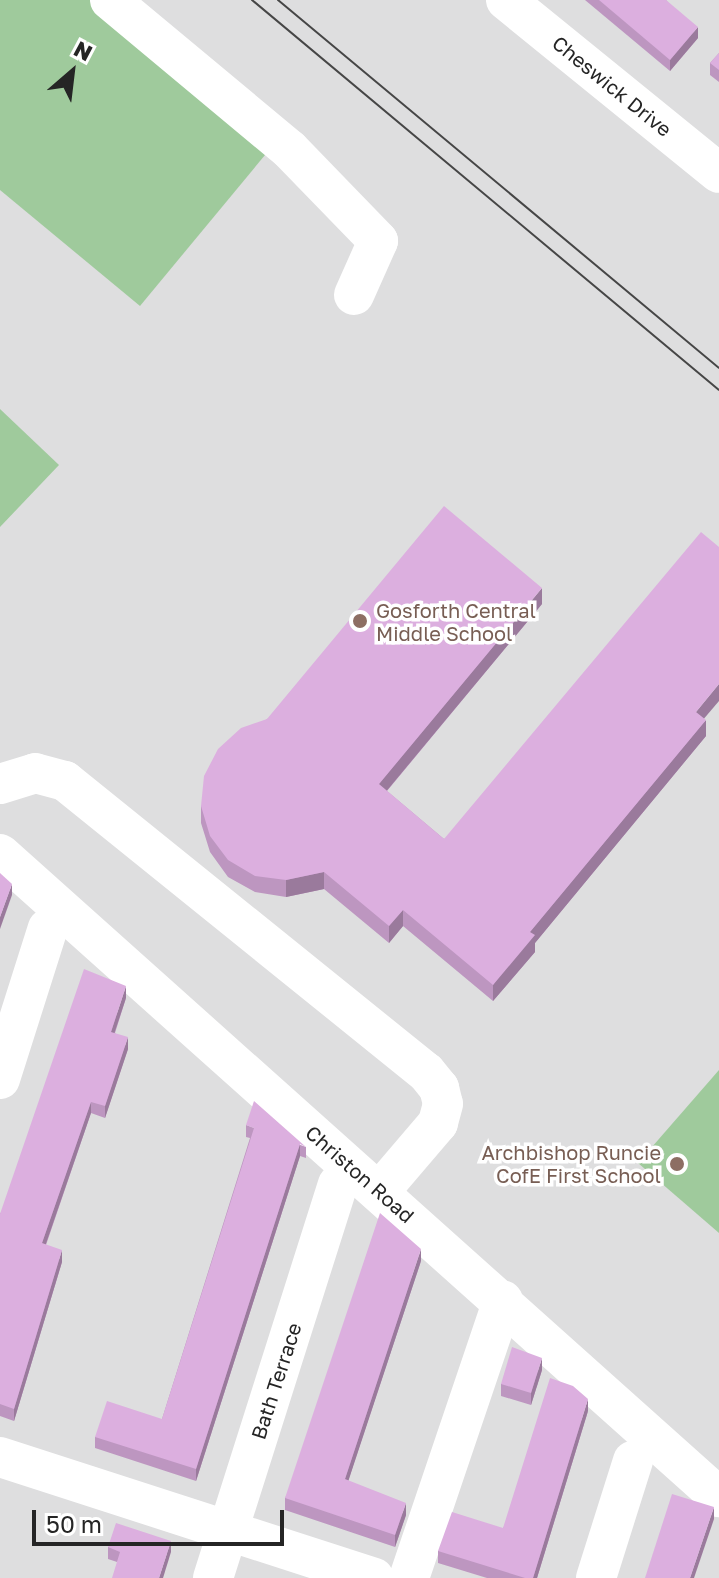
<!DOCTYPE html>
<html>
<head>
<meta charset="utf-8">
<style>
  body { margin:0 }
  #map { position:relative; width:719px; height:1578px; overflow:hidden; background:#dededf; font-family:"Golos Text",sans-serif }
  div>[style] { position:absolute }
  .green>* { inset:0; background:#9fca9c }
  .minor>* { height:40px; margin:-20px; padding:0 20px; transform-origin:20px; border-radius:20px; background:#fff }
  .tram>* { height:2px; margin:-1px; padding:0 1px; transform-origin:1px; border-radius:1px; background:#464646 }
  .wall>* { inset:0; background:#bd96c0 }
  .shaded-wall>* { inset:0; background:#9a7a9c }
  .building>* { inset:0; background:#dcafdf }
  .dots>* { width:22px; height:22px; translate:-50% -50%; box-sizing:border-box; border:4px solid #fff; border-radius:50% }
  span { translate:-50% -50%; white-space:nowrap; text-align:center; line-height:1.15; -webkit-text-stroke:7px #fff; paint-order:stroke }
  .street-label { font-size:20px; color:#252525 }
  .education-label { font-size:20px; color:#785e54 }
  .left { translate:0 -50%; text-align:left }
  .right { translate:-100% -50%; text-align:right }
  .north { position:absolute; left:32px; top:32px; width:80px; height:80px; -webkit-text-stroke:6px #fff; paint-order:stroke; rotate:28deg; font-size:22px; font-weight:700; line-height:32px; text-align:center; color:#252525 }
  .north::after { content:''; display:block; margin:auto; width:28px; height:36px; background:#252525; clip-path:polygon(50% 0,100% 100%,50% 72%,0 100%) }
  .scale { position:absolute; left:32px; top:1510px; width:252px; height:36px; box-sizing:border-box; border:4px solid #252525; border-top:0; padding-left:10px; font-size:24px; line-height:28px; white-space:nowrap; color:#252525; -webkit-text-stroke:6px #fff; paint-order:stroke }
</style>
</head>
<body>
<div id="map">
  <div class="green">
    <i style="clip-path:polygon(0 0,90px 0,270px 149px,140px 306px,0 190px)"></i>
    <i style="clip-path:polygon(0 409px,59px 465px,0 527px)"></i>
    <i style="clip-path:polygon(719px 1070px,719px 1233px,638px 1163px)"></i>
  </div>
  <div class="minor">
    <i style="left:110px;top:0;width:233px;rotate:39.8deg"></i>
    <i style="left:289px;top:149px;width:128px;rotate:45.9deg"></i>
    <i style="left:378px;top:241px;width:59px;rotate:114deg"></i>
    <i style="left:506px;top:0;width:274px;rotate:39.1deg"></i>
    <i style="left:0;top:784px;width:37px;rotate:-17deg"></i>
    <i style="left:35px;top:773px;width:31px;rotate:15deg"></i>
    <i style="left:65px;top:781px;width:464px;rotate:38.9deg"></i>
    <i style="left:426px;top:1072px;width:21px;rotate:51deg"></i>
    <i style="left:439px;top:1088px;width:16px;rotate:76deg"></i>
    <i style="left:443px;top:1104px;width:20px;rotate:105deg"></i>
    <i style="left:438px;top:1123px;width:91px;rotate:130.5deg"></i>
    <i style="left:0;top:854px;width:965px;rotate:41.81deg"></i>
    <i style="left:0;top:1079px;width:158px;rotate:-72.4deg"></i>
    <i style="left:0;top:1457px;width:393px;rotate:17.9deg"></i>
    <i style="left:213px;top:1578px;width:413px;rotate:-72.4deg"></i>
    <i style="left:409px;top:1578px;width:293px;rotate:-71.3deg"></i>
    <i style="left:596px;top:1578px;width:123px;rotate:-72.5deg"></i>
  </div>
  <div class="tram">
    <i style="left:252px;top:0;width:608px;rotate:39.87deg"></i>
    <i style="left:278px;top:0;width:574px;rotate:39.84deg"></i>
  </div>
  <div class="wall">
    <i style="clip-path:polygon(585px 0,666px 0,698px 38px,670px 71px)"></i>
    <i style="clip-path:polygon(719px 53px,719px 82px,710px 75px,710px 63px)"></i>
    <i style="clip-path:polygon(542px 604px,387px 791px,444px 839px,704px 718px,706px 736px,535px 943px,535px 952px,493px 1001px,403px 926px,389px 943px,324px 889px,286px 897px,255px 892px,228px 877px,210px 852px,201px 823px,201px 806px,267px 719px)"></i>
    <i style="clip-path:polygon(126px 998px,115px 1033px,128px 1049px,105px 1118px,91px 1113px,46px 1245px,62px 1262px,14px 1421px,0 1416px,0 1214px)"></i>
    <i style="clip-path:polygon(246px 1125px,306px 1147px,306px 1158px,300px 1156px,196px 1481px,95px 1448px,95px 1437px,162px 1419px,250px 1138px,246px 1137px)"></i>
    <i style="clip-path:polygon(421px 1261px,348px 1481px,406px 1515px,395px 1547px,285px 1510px,285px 1498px)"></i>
    <i style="clip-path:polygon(542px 1370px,531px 1405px,501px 1396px,501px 1384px)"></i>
    <i style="clip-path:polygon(588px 1411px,537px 1578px,487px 1578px,438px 1563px,438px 1551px,503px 1528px)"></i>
    <i style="clip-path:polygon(108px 1547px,171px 1552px,117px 1562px,108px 1559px)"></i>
  </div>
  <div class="shaded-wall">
    <i style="clip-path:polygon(698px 27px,698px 38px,670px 71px,670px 60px)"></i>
    <i style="clip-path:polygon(542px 588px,542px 604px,379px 800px,379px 784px)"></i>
    <i style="clip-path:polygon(719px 684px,719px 701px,696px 728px,696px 712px)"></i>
    <i style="clip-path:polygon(706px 720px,706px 736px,535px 943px,535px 952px,493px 1001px,493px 985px,530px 932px)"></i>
    <i style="clip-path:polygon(324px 872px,324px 889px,286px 897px,286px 880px)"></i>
    <i style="clip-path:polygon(12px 884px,12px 895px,0 929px,0 917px)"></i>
    <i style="clip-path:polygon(403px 910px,403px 926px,389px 943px,389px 926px)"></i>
    <i style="clip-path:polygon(126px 986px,126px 998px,111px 1043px,111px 1032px)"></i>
    <i style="clip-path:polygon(128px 1037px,128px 1049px,105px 1118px,105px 1106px)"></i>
    <i style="clip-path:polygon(91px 1102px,91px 1113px,42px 1255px,42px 1243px)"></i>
    <i style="clip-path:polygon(300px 1144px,300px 1156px,196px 1481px,196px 1469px)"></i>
    <i style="clip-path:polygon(421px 1249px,421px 1261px,345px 1491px,345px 1479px)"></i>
    <i style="clip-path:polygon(62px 1250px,62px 1262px,14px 1421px,14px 1409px)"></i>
    <i style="clip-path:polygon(542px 1358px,542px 1370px,531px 1405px,531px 1393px)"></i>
    <i style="clip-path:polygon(588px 1399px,588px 1411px,537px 1578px,533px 1578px)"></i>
    <i style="clip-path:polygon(406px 1503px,406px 1515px,395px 1547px,395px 1535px)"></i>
    <i style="clip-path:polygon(714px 1507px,714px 1519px,694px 1578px,690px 1578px)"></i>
    <i style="clip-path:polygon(171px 1541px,171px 1552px,163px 1578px,159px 1578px)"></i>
  </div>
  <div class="building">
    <i style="clip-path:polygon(599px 0,666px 0,698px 27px,670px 60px)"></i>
    <i style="clip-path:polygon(719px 53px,719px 70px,710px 63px)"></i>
    <i style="clip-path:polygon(444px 506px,542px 588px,379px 784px,444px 839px,701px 532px,719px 547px,719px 684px,696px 712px,706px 720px,530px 932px,535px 935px,493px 985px,403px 910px,389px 926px,324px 872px,286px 880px,255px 876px,228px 860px,210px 836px,201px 806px,204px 776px,218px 749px,241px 728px,267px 719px)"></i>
    <i style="clip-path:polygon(0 873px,12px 884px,0 917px)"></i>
    <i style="clip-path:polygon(84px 969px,126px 986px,111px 1032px,128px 1037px,105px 1106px,91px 1102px,42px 1243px,62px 1250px,14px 1409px,0 1404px,0 1214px)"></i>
    <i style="clip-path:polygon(254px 1101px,306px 1147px,300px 1144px,196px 1469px,95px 1437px,107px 1401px,162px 1419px,254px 1128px,246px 1125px)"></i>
    <i style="clip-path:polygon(380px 1213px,421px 1249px,345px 1479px,406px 1503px,395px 1535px,285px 1498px)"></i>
    <i style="clip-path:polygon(512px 1347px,542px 1358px,531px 1393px,501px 1384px)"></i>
    <i style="clip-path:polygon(550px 1378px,573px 1386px,588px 1399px,533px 1578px,525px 1578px,438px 1551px,452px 1512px,503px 1528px)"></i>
    <i style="clip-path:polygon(672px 1494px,714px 1507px,690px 1578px,645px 1578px)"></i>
    <i style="clip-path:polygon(116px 1523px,171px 1541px,159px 1578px,112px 1578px,120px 1552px,108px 1547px)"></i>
  </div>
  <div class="dots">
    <i style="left:360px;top:621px;background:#8d6e63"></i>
    <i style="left:677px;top:1164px;background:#8d6e63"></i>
  </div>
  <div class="street-label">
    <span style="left:612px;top:86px;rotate:39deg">Cheswick Drive</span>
    <span style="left:360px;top:1174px;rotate:41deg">Christon Road</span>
    <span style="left:276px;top:1381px;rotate:-72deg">Bath Terrace</span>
  </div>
  <div class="education-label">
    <span class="left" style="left:376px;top:622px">Gosforth Central<br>Middle School</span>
    <span class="right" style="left:661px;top:1164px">Archbishop Runcie<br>CofE First School</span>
  </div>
  <div class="north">N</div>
  <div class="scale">50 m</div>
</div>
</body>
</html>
